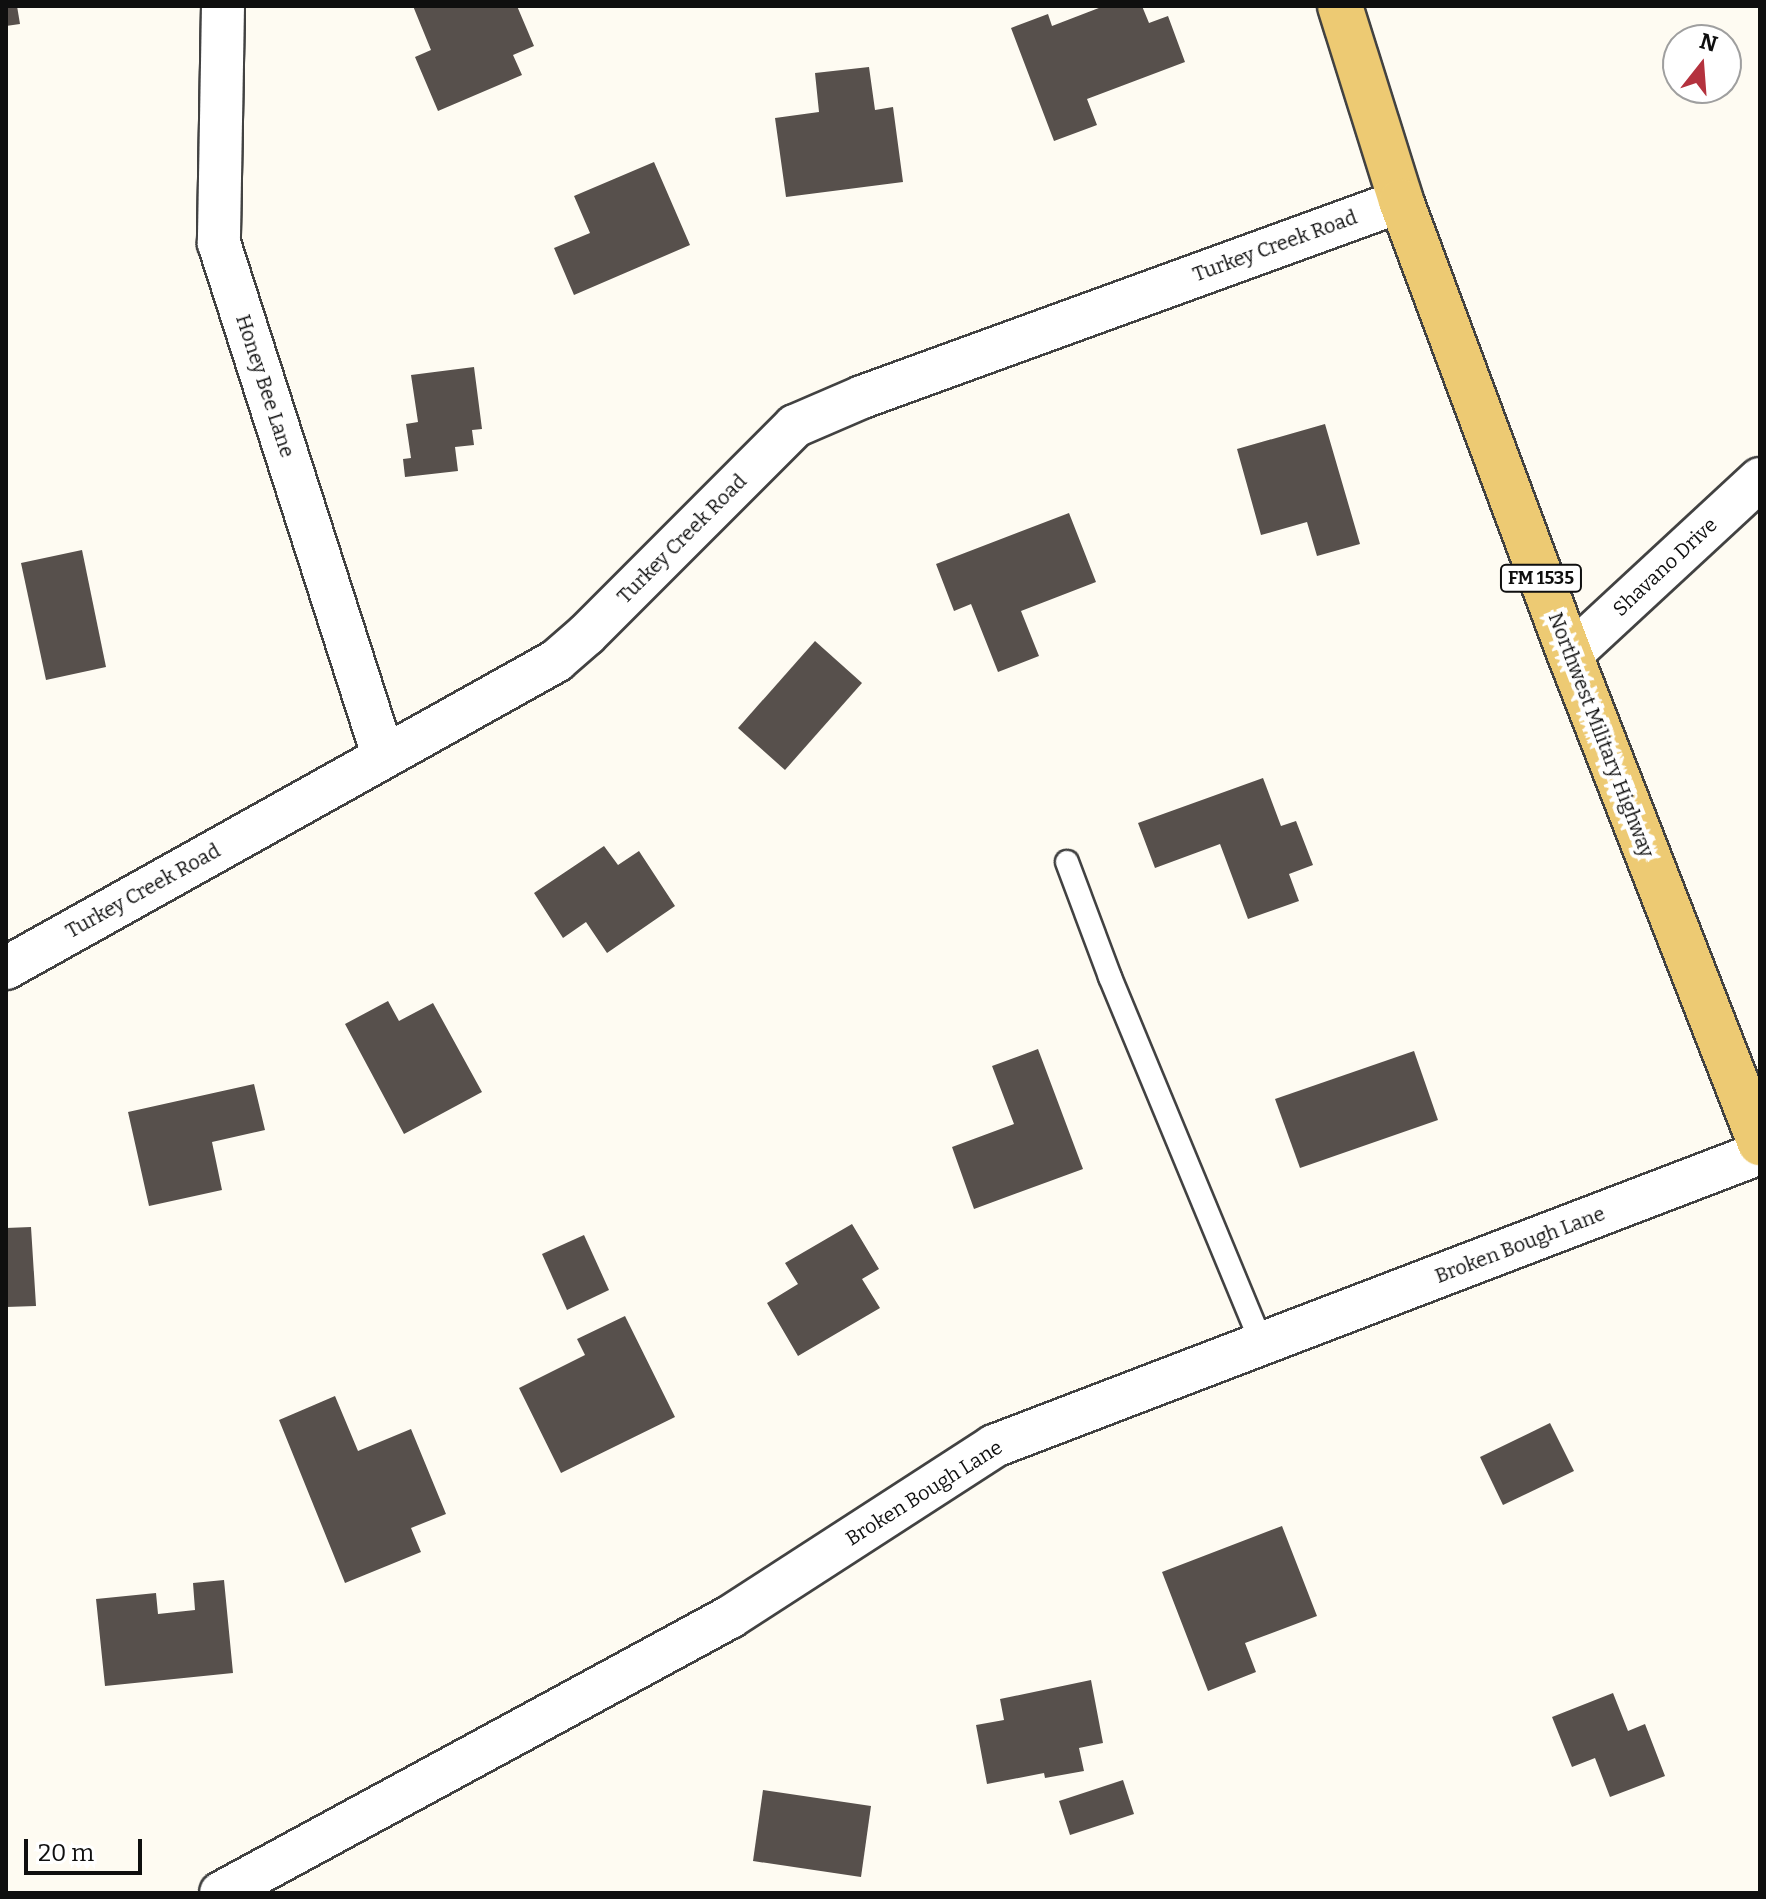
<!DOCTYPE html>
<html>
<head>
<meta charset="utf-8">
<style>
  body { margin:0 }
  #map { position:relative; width:1766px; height:1899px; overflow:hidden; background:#fefbf2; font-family:Bitter,serif }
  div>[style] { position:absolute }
  .building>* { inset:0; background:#57504c }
  .roads { filter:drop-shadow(2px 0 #424242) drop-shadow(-2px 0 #424242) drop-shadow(0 2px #424242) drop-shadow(0 -2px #424242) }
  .lane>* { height:22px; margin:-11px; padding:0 11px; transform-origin:11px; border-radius:11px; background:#fff }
  .street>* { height:42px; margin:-21px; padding:0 21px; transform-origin:21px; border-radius:21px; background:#fff }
  .primary>* { height:44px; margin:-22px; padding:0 22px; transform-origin:22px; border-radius:22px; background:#edca73 }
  span { translate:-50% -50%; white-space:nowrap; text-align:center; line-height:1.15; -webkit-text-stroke:8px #fff; paint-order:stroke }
  .shield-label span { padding:2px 6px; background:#fff; border:2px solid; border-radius:6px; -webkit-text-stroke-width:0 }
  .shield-label { font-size:18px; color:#0f0f0f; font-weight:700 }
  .street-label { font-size:20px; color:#0f0f0f }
  .frame { position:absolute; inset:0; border:8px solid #0f0f0f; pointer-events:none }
  .north { position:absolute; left:1662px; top:24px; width:80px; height:80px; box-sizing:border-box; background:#fff; border:2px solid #9f9f9f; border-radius:50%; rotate:17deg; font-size:22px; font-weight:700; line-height:32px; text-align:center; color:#0f0f0f }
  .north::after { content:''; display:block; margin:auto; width:28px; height:36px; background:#b4323e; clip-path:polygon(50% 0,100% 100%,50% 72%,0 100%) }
  .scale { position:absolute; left:24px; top:1839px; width:118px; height:36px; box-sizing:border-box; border:4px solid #0f0f0f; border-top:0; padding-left:10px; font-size:24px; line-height:28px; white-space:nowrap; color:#0f0f0f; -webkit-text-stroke:6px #fff; paint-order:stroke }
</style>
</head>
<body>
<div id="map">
  <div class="building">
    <i style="clip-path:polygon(6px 6px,17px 6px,20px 24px,6px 26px)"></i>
    <i style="clip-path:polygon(413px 6px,517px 6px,534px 46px,513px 55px,522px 75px,438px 111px,415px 57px,431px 50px)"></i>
    <i style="clip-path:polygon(1104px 6px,1142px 6px,1149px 23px,1168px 16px,1185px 62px,1087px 99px,1097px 125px,1054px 141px,1011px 28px,1048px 14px,1052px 26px)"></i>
    <i style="clip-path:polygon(869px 67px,875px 110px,893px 107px,903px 182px,786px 197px,775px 118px,819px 112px,815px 73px)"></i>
    <i style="clip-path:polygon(654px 162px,690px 245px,574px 295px,554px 248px,590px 233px,574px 196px)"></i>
    <i style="clip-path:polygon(474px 367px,482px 429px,472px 430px,474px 445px,455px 447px,458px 471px,405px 477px,403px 459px,411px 458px,406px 424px,418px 422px,411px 375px)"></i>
    <i style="clip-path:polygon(1325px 424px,1360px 544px,1317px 556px,1307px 522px,1261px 535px,1237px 449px)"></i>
    <i style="clip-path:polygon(1069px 513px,1096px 582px,1021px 611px,1039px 656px,998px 672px,971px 604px,954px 611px,936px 564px)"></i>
    <i style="clip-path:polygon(82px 550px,106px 667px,46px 680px,21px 563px)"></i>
    <i style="clip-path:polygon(815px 641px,862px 683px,785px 770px,738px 728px)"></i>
    <i style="clip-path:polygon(1263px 778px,1281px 826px,1296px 821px,1313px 865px,1289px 874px,1299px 901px,1248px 919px,1220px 844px,1155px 868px,1138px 823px)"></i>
    <i style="clip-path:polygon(604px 846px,618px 865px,639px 851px,675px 906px,607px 953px,586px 922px,563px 938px,534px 893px)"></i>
    <i style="clip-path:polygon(388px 1001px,399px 1021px,433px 1003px,482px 1092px,404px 1134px,345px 1024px)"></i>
    <i style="clip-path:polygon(1038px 1049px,1083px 1169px,974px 1209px,952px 1147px,1014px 1124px,992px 1066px)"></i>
    <i style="clip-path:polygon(1414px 1051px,1438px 1120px,1300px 1168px,1275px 1099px)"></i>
    <i style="clip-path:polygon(254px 1084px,265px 1130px,212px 1142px,222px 1190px,149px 1206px,128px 1112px)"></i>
    <i style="clip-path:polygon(852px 1224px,879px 1269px,862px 1279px,880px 1308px,798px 1356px,767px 1303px,798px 1284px,785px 1263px)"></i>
    <i style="clip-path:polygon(31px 1227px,36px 1306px,6px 1307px,6px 1228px)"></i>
    <i style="clip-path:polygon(584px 1235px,609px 1290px,567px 1310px,542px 1254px)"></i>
    <i style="clip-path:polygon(625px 1316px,675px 1417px,561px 1473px,519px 1388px,585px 1355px,577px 1339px)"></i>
    <i style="clip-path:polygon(335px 1396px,358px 1451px,411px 1429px,446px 1514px,411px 1528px,421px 1552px,345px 1583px,279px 1420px)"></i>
    <i style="clip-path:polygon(1550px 1423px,1574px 1471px,1503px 1505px,1480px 1457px)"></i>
    <i style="clip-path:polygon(1282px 1526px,1317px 1616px,1245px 1643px,1256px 1672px,1208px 1691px,1162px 1572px)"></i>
    <i style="clip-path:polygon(224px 1580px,233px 1673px,105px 1686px,96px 1599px,156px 1593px,158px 1614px,195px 1610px,193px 1583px)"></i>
    <i style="clip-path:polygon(1091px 1680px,1103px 1743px,1079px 1748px,1084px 1771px,1045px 1778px,1044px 1773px,987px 1784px,976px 1725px,1004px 1720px,1000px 1699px)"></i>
    <i style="clip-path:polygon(1613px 1693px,1628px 1731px,1645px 1724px,1665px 1776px,1610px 1797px,1595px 1758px,1572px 1767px,1552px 1717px)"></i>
    <i style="clip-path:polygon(1123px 1780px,1134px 1814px,1070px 1835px,1059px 1801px)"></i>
    <i style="clip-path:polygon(763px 1790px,871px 1806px,861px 1877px,753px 1861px)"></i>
  </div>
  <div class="roads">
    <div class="lane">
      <i style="left:1067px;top:862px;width:123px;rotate:69.5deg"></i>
      <i style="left:1110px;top:977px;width:397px;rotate:67.5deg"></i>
    </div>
    <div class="street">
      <i style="left:223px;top:6px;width:237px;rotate:91deg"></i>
      <i style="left:219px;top:243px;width:538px;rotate:72.24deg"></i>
      <i style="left:1570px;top:655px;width:259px;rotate:-42.8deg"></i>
      <i style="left:6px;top:968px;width:630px;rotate:-29.17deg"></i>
      <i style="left:556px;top:661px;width:40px;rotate:-41deg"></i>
      <i style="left:586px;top:635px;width:296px;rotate:-45deg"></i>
      <i style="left:795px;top:426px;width:73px;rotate:-23.4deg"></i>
      <i style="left:862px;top:397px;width:574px;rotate:-19.98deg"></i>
      <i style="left:221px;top:1893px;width:579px;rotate:-28.47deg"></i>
      <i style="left:730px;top:1617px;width:315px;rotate:-32.9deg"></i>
      <i style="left:994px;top:1446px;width:820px;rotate:-20.93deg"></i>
    </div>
    <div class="primary">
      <i style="left:1340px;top:6px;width:204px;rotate:72.6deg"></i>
      <i style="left:1401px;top:201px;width:484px;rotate:69.6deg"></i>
      <i style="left:1570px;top:655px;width:524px;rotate:68.73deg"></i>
    </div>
  </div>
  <div class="shield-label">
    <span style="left:1541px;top:578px">FM 1535</span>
  </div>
  <div class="street-label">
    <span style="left:1275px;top:246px;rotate:-20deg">Turkey Creek Road</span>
    <span style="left:265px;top:386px;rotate:72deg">Honey Bee Lane</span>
    <span style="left:682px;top:539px;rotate:-45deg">Turkey Creek Road</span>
    <span style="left:1665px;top:567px;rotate:-43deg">Shavano Drive</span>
    <span style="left:1601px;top:735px;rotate:69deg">Northwest Military Highway</span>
    <span style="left:143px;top:891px;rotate:-29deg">Turkey Creek Road</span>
    <span style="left:1520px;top:1245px;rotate:-21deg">Broken Bough Lane</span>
    <span style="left:924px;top:1493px;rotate:-32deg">Broken Bough Lane</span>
  </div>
  <div class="frame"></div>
  <div class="north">N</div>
  <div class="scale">20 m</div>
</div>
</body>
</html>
